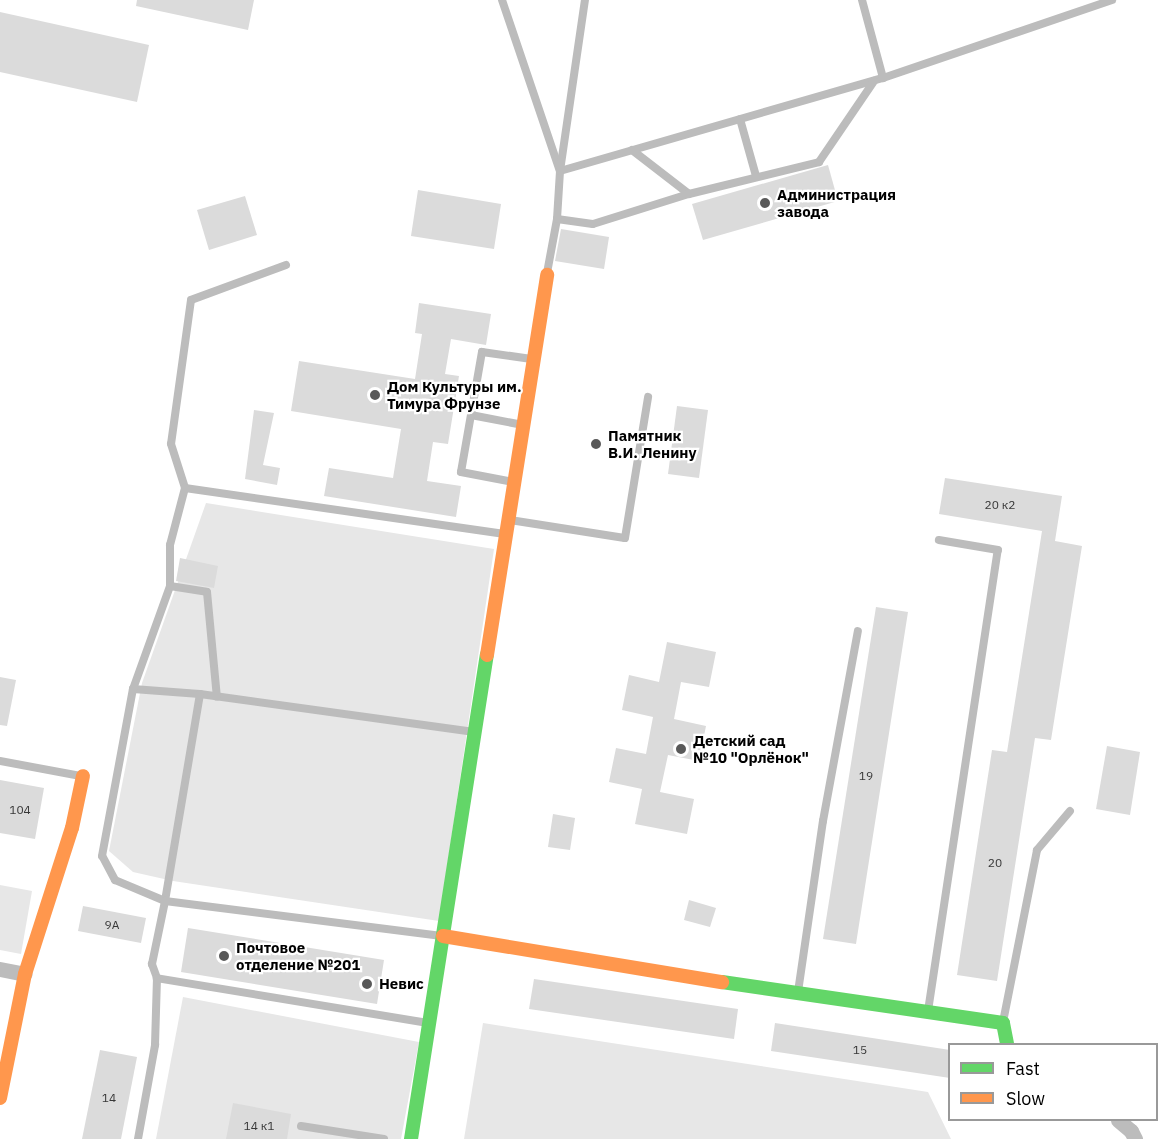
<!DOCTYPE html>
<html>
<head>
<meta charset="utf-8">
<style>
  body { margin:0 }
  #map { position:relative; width:1176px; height:1139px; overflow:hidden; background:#fff; font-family:"IBM Plex Sans",sans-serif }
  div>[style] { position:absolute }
  .green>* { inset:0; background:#e7e7e7 }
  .building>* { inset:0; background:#dbdbdb }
  .lane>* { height:8px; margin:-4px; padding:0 4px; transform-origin:4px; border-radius:4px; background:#bcbcbc }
  .street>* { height:15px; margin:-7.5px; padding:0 7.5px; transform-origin:7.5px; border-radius:7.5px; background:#bcbcbc }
  .fast>* { height:14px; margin:-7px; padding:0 7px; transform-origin:7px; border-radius:7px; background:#63d668 }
  .slow>* { height:14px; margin:-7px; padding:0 7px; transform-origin:7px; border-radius:7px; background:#ff974d }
  .dots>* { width:16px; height:16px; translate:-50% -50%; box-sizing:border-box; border:3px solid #fff; border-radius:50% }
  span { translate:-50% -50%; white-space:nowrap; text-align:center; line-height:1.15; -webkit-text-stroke:4.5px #fff; paint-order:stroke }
  .number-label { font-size:12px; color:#373737 }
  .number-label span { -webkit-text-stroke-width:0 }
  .poi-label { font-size:15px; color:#000; font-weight:700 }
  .left { translate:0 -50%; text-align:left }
  .legend { position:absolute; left:948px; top:1043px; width:210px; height:78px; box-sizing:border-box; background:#fff; border:2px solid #999; margin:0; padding:8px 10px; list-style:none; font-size:18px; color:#000 }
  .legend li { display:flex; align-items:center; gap:12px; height:30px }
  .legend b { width:30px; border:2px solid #999 }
</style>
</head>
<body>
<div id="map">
  <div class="green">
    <i style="clip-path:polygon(206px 503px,494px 549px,439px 921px,173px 881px,133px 872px,109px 851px,142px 683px)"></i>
    <i style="clip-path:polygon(0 885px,32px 891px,21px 954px,0 950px)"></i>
    <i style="clip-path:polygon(183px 997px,419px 1042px,401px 1139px,156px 1139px)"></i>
    <i style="clip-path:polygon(483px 1023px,928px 1092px,951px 1139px,464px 1139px)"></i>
  </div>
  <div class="building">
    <i style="clip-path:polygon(137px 0,254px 0,248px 30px,136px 6px)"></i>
    <i style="clip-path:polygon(0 12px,149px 45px,137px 102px,0 72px)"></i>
    <i style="clip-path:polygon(828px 165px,838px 201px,703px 240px,692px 204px)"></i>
    <i style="clip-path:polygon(418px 190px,501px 204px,494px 249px,411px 236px)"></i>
    <i style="clip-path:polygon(245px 196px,257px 235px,209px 250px,197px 210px)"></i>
    <i style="clip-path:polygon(561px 229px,609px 237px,604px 269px,555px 261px)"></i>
    <i style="clip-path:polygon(419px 303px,491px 314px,486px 345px,451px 339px,445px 374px,459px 376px,448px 444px,433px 442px,427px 481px,461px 486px,456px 517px,324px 496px,329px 468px,393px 478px,401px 429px,291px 411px,299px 361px,415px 379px,422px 334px,415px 333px)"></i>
    <i style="clip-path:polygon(677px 406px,708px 410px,699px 478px,668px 474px)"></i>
    <i style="clip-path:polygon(254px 410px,274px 413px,263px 465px,280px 468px,277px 485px,245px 479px)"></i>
    <i style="clip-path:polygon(945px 478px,1062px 496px,1055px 541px,1082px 546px,1051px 740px,1035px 738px,997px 981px,957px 975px,992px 750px,1007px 752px,1042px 531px,939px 514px)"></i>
    <i style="clip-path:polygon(180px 558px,218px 566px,214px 588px,176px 581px)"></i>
    <i style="clip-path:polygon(876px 607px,908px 612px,856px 944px,823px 939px)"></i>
    <i style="clip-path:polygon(667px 642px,716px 652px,709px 687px,681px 682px,674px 719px,706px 726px,699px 761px,668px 755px,660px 792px,694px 799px,687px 834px,635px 824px,642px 789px,609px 782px,616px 748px,646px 754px,653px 717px,622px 710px,629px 675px,659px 682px)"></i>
    <i style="clip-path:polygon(0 677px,16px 680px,7px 726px,0 725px)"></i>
    <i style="clip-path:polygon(1107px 746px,1140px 752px,1130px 815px,1096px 809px)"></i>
    <i style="clip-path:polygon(0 780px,44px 788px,35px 839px,0 833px)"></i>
    <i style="clip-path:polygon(553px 814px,575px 818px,570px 850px,548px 847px)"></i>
    <i style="clip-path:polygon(689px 900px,716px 908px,710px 927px,684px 920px)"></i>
    <i style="clip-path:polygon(83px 906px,146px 918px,141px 943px,78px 931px)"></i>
    <i style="clip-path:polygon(188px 928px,384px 960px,377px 1004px,181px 972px)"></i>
    <i style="clip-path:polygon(534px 979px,738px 1009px,734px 1039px,529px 1009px)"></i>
    <i style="clip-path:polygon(775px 1023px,950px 1050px,950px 1078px,771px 1051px)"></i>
    <i style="clip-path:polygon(100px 1050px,137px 1057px,121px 1139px,82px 1139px)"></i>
    <i style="clip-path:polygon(233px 1103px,291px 1114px,287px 1139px,226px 1139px)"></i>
  </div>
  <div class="lane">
    <i style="left:502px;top:0;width:181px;rotate:71.3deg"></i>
    <i style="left:560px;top:171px;width:336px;rotate:-16.1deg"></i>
    <i style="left:883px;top:78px;width:242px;rotate:-18.8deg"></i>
    <i style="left:862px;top:0;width:81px;rotate:74.9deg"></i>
    <i style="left:740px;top:119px;width:59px;rotate:74.3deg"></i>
    <i style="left:632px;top:150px;width:72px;rotate:37.7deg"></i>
    <i style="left:557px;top:219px;width:36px;rotate:8deg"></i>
    <i style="left:593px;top:224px;width:101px;rotate:-17.4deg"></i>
    <i style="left:689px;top:194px;width:134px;rotate:-13.8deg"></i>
    <i style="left:819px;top:162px;width:98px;rotate:-55.8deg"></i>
    <i style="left:286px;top:265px;width:101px;rotate:159.8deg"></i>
    <i style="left:191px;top:300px;width:145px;rotate:97.9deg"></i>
    <i style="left:171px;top:444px;width:46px;rotate:72.3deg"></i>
    <i style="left:185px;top:488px;width:323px;rotate:8.2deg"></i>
    <i style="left:547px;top:273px;width:55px;rotate:-79.5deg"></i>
    <i style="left:557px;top:219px;width:48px;rotate:-86.4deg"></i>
    <i style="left:560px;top:171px;width:173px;rotate:-81.7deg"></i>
    <i style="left:471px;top:415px;width:53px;rotate:10.9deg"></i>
    <i style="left:513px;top:482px;width:53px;rotate:-169.1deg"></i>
    <i style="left:461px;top:472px;width:122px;rotate:-80.1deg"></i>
    <i style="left:482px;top:352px;width:50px;rotate:8deg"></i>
    <i style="left:510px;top:520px;width:116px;rotate:8.9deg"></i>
    <i style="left:625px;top:538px;width:143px;rotate:-80.7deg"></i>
    <i style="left:170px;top:586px;width:41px;rotate:-90deg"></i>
    <i style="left:170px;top:545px;width:59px;rotate:-75.3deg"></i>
    <i style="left:133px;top:689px;width:67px;rotate:4.3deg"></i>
    <i style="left:200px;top:694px;width:277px;rotate:7.9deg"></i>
    <i style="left:200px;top:694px;width:210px;rotate:99.6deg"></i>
    <i style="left:165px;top:901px;width:54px;rotate:-157.2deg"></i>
    <i style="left:115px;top:880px;width:27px;rotate:-118deg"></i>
    <i style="left:102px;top:856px;width:170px;rotate:-79.5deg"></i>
    <i style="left:133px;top:689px;width:109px;rotate:-70.2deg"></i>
    <i style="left:170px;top:586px;width:37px;rotate:9deg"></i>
    <i style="left:207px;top:592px;width:105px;rotate:84.6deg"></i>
    <i style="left:0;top:761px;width:82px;rotate:10.5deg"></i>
    <i style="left:798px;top:992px;width:173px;rotate:-81.7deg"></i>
    <i style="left:823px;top:821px;width:193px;rotate:-79.6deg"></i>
    <i style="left:928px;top:1011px;width:466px;rotate:-81.4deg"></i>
    <i style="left:998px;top:550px;width:60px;rotate:-170.4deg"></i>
    <i style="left:1003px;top:1022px;width:175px;rotate:-78.8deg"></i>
    <i style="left:1037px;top:850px;width:51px;rotate:-49.8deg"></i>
    <i style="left:428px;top:1023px;width:275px;rotate:-170.6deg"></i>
    <i style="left:157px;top:978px;width:15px;rotate:-110deg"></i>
    <i style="left:152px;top:964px;width:64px;rotate:-78.3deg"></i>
    <i style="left:165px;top:901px;width:279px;rotate:7.2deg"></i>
    <i style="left:301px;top:1126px;width:84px;rotate:8.9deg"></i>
    <i style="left:138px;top:1139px;width:96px;rotate:-79.7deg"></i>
    <i style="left:155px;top:1045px;width:67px;rotate:-88.3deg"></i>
  </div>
  <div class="street">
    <i style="left:0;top:969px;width:25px;rotate:11deg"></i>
    <i style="left:1118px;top:1120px;width:17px;rotate:40deg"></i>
    <i style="left:1131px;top:1131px;width:9px;rotate:63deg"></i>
  </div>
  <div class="fast">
    <i style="left:722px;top:982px;width:284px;rotate:8.3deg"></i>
    <i style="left:1003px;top:1023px;width:21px;rotate:79deg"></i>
    <i style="left:411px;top:1139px;width:490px;rotate:-81.1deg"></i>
  </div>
  <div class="slow">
    <i style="left:487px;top:655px;width:385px;rotate:-81deg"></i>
    <i style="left:443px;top:936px;width:283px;rotate:9.4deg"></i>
    <i style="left:0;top:1098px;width:126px;rotate:-78.6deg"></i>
    <i style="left:25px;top:974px;width:153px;rotate:-72.2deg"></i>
    <i style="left:72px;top:828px;width:53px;rotate:-78.1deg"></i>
  </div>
  <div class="dots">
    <i style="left:765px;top:203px;background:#595959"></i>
    <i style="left:375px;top:395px;background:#595959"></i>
    <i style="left:596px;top:444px;background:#595959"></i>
    <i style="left:681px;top:749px;background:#595959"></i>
    <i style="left:224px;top:956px;background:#595959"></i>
    <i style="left:367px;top:984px;background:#595959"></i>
  </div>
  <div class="number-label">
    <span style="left:1000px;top:505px">20 к2</span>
    <span style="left:866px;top:776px">19</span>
    <span style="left:20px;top:810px">104</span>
    <span style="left:995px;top:863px">20</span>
    <span style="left:112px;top:925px">9А</span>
    <span style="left:860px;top:1050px">15</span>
    <span style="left:109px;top:1098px">14</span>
    <span style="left:259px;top:1126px">14 к1</span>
  </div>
  <div class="poi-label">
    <span class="left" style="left:777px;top:203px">Администрация<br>завода</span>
    <span class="left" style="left:387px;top:395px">Дом Культуры им.<br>Тимура Фрунзе</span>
    <span class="left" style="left:608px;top:444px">Памятник<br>В.И. Ленину</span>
    <span class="left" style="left:693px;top:749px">Детский сад<br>№10 "Орлёнок"</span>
    <span class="left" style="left:236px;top:956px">Почтовое<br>отделение №201</span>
    <span class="left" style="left:379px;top:984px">Невис</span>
  </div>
  <ul class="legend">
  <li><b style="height:8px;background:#63d668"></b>Fast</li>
  <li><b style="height:8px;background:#ff974d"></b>Slow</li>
  </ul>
</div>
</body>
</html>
